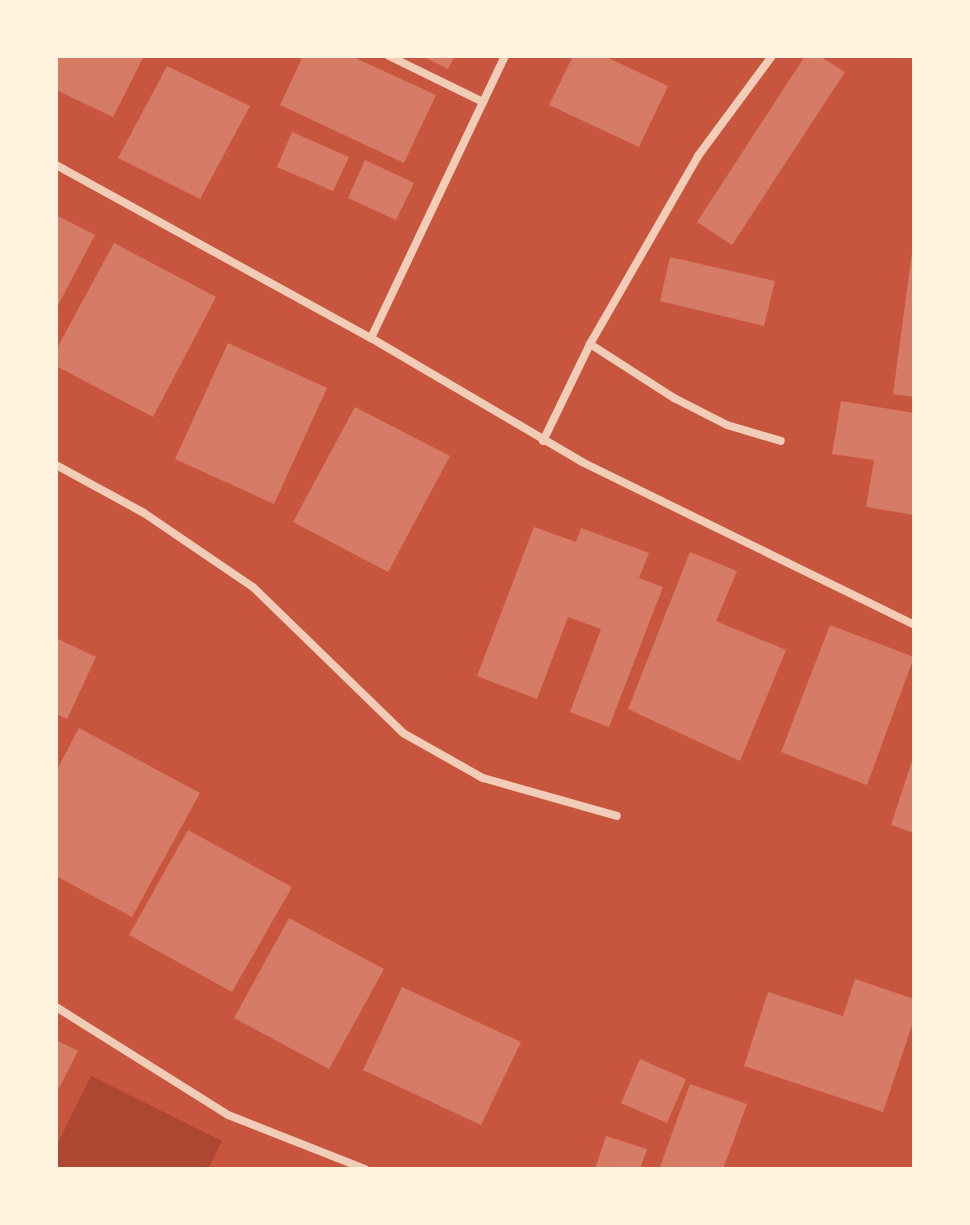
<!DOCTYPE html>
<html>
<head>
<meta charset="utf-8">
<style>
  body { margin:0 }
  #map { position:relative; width:970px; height:1225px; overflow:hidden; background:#c8553d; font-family:"Titillium Web",sans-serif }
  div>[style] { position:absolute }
  .green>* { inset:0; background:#ae4732 }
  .building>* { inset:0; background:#d67c66 }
  .minor>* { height:8px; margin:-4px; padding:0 4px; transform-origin:4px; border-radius:4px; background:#f1ccb7 }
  span { translate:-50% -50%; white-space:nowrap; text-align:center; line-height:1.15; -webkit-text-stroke:7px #fff3e0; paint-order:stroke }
  .frame { position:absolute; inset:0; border:58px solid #fff3e0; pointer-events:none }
</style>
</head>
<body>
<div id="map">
  <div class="green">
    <i style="clip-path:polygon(91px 1076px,222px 1141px,208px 1169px,56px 1169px,56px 1147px)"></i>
  </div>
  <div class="building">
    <i style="clip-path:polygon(56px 56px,144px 56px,113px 117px,56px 90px)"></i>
    <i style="clip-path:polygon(303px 56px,351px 56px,436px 95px,404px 163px,280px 105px)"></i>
    <i style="clip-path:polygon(422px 56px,455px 56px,448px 69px)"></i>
    <i style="clip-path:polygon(573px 56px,604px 56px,668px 86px,639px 147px,549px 105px)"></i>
    <i style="clip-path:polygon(805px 56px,820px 56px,845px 72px,732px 245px,697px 222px)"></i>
    <i style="clip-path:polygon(167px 66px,250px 106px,200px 199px,118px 158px)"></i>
    <i style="clip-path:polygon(292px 132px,349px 157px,333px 191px,277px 167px)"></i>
    <i style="clip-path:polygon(365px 160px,414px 183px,396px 220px,348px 198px)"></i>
    <i style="clip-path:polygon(56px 215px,95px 235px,56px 309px)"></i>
    <i style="clip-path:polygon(114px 243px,216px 297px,153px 417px,56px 366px,56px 350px)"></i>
    <i style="clip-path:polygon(912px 253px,914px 253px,914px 397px,893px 394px)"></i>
    <i style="clip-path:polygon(670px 257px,775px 281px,764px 326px,660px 301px)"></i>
    <i style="clip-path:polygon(228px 343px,327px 388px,274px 504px,175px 459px)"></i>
    <i style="clip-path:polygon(841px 401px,914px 413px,914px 515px,866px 507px,874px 460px,832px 454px)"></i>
    <i style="clip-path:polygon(355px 407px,450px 456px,388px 572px,293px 522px)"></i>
    <i style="clip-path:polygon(534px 527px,576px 542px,581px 528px,649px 553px,639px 578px,663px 587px,609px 727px,570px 712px,601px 629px,568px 617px,537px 699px,477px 676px)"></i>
    <i style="clip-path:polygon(690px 552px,737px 571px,716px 621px,786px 650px,740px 761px,628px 709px)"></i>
    <i style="clip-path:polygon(830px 625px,914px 657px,867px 785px,781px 752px)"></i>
    <i style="clip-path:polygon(56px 638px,96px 657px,67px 719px,56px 714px)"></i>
    <i style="clip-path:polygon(79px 728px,200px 793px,132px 917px,56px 876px,56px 771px)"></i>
    <i style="clip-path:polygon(913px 758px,914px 758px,914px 833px,891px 825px)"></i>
    <i style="clip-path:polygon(188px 830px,292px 887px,232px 992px,129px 935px)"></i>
    <i style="clip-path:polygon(289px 918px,384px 969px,329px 1069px,234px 1018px)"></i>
    <i style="clip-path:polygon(855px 979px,914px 999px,914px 1019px,883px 1112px,744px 1066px,768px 992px,843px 1016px)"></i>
    <i style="clip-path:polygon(402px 987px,521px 1042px,481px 1125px,363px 1070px)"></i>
    <i style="clip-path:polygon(56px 1040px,78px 1051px,56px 1094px)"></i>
    <i style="clip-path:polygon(640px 1059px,686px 1079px,667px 1123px,621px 1103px)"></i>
    <i style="clip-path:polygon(690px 1084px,747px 1104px,723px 1169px,659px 1169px)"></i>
    <i style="clip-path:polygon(606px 1136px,647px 1149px,640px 1169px,595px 1169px)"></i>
  </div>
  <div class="minor">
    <i style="left:389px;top:56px;width:105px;rotate:26.1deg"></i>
    <i style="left:56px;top:165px;width:359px;rotate:28.8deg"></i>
    <i style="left:371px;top:338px;width:245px;rotate:30.4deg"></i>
    <i style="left:582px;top:462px;width:370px;rotate:26.1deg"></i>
    <i style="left:371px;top:338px;width:312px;rotate:-64.6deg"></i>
    <i style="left:590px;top:344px;width:100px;rotate:32.7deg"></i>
    <i style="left:674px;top:398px;width:59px;rotate:27deg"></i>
    <i style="left:727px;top:425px;width:56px;rotate:16.5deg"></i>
    <i style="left:543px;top:441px;width:108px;rotate:-64.1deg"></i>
    <i style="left:590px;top:344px;width:217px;rotate:-60.1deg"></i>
    <i style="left:698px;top:156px;width:124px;rotate:-53.5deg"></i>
    <i style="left:56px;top:465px;width:100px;rotate:28.6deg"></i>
    <i style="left:144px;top:513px;width:132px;rotate:34.2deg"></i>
    <i style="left:253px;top:587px;width:209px;rotate:44.2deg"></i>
    <i style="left:403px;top:733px;width:92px;rotate:29.4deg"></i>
    <i style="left:483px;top:778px;width:139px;rotate:15.8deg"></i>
    <i style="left:56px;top:1007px;width:203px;rotate:32.1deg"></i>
    <i style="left:228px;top:1115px;width:147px;rotate:21.5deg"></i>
  </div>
  <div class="frame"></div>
</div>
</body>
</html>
